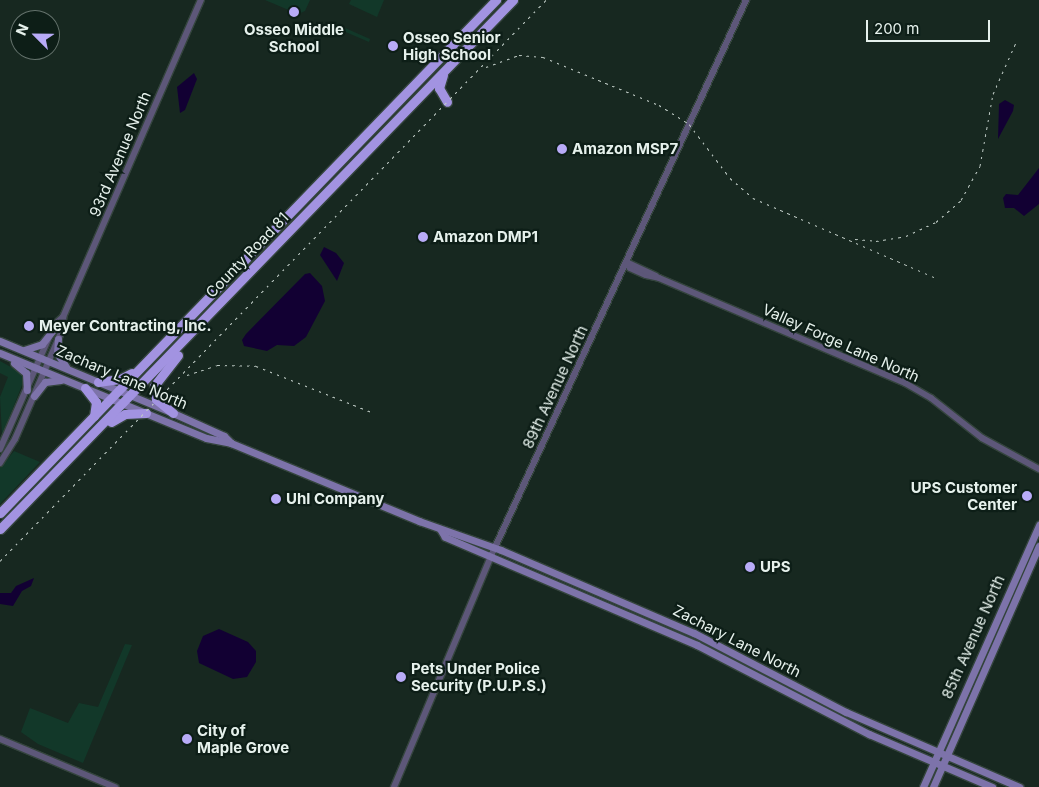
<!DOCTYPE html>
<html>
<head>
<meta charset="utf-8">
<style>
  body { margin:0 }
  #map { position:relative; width:1039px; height:787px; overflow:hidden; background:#172820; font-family:Inter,sans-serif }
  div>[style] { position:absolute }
  .green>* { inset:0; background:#123829 }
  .water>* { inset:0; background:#120033 }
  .roads { filter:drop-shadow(1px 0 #34443d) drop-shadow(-1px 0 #34443d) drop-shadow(0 1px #34443d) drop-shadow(0 -1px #34443d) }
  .tertiary>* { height:6px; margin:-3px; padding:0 3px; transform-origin:3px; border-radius:3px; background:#5d5779 }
  .secondary>* { height:7px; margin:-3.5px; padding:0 3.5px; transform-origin:3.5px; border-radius:3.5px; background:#7d73aa }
  .trunk>* { height:9px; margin:-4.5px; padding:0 4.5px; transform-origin:4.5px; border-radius:4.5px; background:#a293e1 }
  .rail>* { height:1px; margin-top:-0.5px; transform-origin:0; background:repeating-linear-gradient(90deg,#c0ccc6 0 2.5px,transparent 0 7.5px) }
  .dots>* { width:14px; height:14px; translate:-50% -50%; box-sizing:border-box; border:2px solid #0d1e17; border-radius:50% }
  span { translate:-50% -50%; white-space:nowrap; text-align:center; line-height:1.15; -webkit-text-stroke:4.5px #0d1e17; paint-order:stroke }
  .poi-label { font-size:15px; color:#e6f1ec; font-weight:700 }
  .left { translate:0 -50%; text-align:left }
  .right { translate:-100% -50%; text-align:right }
  .street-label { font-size:15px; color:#e6f1ec }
  .north { position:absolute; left:10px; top:10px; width:50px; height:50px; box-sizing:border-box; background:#0d1e17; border:1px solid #64726c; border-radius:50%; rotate:293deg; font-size:14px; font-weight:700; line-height:20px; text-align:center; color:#e6f1ec }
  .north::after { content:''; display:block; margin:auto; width:18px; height:22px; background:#b8abf7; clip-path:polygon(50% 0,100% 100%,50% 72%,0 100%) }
  .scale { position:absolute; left:866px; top:20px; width:124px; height:22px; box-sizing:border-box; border:2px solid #e6f1ec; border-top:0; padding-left:6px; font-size:15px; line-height:18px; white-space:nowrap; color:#e6f1ec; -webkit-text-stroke:4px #0d1e17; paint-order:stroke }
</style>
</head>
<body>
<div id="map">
  <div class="green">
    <i style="clip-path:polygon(265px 0,310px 0,305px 11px,298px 14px)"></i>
    <i style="clip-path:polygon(351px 0,384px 0,377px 17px,349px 4px)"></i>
    <i style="clip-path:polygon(336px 24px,370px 39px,369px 42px,334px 27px)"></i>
    <i style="clip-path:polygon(0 361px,20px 372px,24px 380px,2px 436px,0 397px,8px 377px,0 373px)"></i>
    <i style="clip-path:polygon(14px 451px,40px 462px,0 504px,0 468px)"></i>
    <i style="clip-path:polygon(125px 644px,132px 645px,83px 763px,38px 744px,21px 732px,30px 708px,68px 723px,79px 703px,98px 707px)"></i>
  </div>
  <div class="water">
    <i style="clip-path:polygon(194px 73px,197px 79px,185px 110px,180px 113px,177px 87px)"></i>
    <i style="clip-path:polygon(1005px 100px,1014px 105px,1013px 111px,998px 139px,999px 104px)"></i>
    <i style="clip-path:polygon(1039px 168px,1039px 204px,1024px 216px,1014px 208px,1005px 208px,1003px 198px,1006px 194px,1018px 195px)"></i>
    <i style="clip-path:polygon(324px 247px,336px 253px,344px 263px,337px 281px,320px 255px)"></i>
    <i style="clip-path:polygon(310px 273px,322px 286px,325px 301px,306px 337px,294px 346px,277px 345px,267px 351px,244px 346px,242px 340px,246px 334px,305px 274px)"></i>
    <i style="clip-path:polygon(34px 578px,31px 586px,22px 591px,13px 606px,0 604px,0 593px,11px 593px,16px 586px)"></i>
    <i style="clip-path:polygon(219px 629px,248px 642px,256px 651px,256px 662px,247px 677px,233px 679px,199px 663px,197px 651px,203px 636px)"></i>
  </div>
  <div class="roads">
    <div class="tertiary">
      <i style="left:626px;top:262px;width:7px;rotate:56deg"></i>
      <i style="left:630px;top:268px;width:17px;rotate:24deg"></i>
      <i style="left:646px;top:275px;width:13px;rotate:13deg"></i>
      <i style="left:659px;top:278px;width:267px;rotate:23.1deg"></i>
      <i style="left:905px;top:383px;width:30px;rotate:30deg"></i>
      <i style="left:931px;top:398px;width:65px;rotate:38.1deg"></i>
      <i style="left:982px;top:438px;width:65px;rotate:28.5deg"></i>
      <i style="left:626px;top:262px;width:33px;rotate:25deg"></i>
      <i style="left:0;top:449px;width:137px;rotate:-66.3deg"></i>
      <i style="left:55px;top:324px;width:11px;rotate:-41deg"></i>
      <i style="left:63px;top:317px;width:346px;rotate:-66.5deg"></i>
      <i style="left:0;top:463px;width:28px;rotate:-58deg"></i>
      <i style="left:15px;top:439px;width:123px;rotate:-66.6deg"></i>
      <i style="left:64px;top:326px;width:9px;rotate:-96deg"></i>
      <i style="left:0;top:739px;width:125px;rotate:22.7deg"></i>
      <i style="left:394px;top:787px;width:251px;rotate:-67.2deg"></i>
      <i style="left:491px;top:556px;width:612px;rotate:-65.36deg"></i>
    </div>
    <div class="secondary">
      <i style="left:58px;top:339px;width:14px;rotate:94deg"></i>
      <i style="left:57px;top:353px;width:17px;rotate:57deg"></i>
      <i style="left:0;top:341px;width:187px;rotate:22.6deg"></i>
      <i style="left:173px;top:413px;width:56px;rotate:24.3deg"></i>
      <i style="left:224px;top:436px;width:10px;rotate:45deg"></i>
      <i style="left:24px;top:350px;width:19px;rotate:-18deg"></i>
      <i style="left:42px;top:344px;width:18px;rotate:-52deg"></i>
      <i style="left:0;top:353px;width:223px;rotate:22.4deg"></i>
      <i style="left:206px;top:438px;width:25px;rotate:11deg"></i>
      <i style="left:231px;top:443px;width:204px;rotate:22.5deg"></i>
      <i style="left:419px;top:521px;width:87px;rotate:19.5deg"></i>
      <i style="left:501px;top:550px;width:210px;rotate:23.3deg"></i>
      <i style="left:694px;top:633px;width:171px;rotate:27.5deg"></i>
      <i style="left:846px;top:712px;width:189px;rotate:23.4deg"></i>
      <i style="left:14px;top:363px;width:16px;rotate:40deg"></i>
      <i style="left:26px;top:373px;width:17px;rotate:87deg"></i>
      <i style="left:34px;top:396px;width:18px;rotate:-52deg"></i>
      <i style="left:45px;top:382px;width:16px;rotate:-7deg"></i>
      <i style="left:440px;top:529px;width:9px;rotate:58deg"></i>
      <i style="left:445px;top:537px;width:274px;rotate:23.2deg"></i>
      <i style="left:697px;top:645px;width:194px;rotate:27.4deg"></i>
      <i style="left:869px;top:734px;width:134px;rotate:23.3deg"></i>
      <i style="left:923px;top:787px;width:287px;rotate:-66.1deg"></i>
      <i style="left:933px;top:787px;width:263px;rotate:-66.3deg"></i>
    </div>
    <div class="trunk">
      <i style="left:443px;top:75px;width:14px;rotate:107deg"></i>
      <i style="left:439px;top:88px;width:16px;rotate:60deg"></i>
      <i style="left:98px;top:382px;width:22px;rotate:-8deg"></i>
      <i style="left:120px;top:379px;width:13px;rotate:-27deg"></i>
      <i style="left:85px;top:388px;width:18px;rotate:52deg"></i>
      <i style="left:96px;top:402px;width:14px;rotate:98deg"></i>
      <i style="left:173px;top:413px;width:22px;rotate:-141deg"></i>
      <i style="left:156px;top:399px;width:13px;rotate:-99deg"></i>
      <i style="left:154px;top:386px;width:39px;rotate:-52deg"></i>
      <i style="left:111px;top:422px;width:16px;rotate:-30deg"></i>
      <i style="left:125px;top:414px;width:21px;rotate:-3deg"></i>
      <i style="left:0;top:513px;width:714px;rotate:-45.97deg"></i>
      <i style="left:0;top:529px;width:737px;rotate:-45.88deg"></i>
    </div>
  </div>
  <div class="rail">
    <i style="left:486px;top:67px;width:35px;rotate:-20deg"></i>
    <i style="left:519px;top:55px;width:24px;rotate:5deg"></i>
    <i style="left:543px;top:57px;width:126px;rotate:22.5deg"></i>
    <i style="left:659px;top:105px;width:36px;rotate:32deg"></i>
    <i style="left:689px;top:124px;width:68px;rotate:52.8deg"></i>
    <i style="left:730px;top:178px;width:30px;rotate:41deg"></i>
    <i style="left:753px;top:198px;width:202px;rotate:23.6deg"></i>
    <i style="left:855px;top:239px;width:21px;rotate:5deg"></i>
    <i style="left:876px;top:241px;width:30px;rotate:-9deg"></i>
    <i style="left:906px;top:236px;width:33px;rotate:-25deg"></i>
    <i style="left:936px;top:222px;width:33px;rotate:-41deg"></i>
    <i style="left:961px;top:200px;width:39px;rotate:-61deg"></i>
    <i style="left:980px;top:166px;width:73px;rotate:-79.8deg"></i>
    <i style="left:993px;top:94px;width:59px;rotate:-66deg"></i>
    <i style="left:187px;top:375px;width:32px;rotate:-18deg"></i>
    <i style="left:217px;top:365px;width:39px;rotate:1deg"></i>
    <i style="left:256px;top:366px;width:127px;rotate:21.7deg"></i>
    <i style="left:0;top:561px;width:783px;rotate:-45.78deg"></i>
  </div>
  <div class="dots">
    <i style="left:294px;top:12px;background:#b8abf7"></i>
    <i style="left:393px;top:46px;background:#b8abf7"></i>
    <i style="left:562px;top:149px;background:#b8abf7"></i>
    <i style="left:423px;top:237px;background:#b8abf7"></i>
    <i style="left:29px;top:326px;background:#b8abf7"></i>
    <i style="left:1027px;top:496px;background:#b8abf7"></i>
    <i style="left:276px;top:499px;background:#b8abf7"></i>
    <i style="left:750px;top:567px;background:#b8abf7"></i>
    <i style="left:401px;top:677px;background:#b8abf7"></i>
    <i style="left:187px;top:739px;background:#b8abf7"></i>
  </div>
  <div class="poi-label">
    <span style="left:294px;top:38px">Osseo Middle<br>School</span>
    <span class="left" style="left:403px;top:46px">Osseo Senior<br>High School</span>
    <span class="left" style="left:572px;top:149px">Amazon MSP7</span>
    <span class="left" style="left:433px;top:237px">Amazon DMP1</span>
    <span class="left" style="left:39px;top:326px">Meyer Contracting, Inc.</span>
    <span class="right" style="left:1017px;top:496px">UPS Customer<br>Center</span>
    <span class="left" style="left:286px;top:499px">Uhl Company</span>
    <span class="left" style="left:760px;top:567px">UPS</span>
    <span class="left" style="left:411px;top:677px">Pets Under Police<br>Security (P.U.P.S.)</span>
    <span class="left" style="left:197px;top:739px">City of<br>Maple Grove</span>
  </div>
  <div class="street-label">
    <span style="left:120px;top:154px;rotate:-67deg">93rd Avenue North</span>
    <span style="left:247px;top:255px;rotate:-46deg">County Road 81</span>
    <span style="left:841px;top:343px;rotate:24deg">Valley Forge Lane North</span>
    <span style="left:122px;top:377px;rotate:23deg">Zachary Lane North</span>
    <span style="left:555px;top:387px;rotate:-65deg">89th Avenue North</span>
    <span style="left:973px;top:637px;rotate:-66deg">85th Avenue North</span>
    <span style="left:737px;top:641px;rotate:27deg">Zachary Lane North</span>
  </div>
  <div class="north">N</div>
  <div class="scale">200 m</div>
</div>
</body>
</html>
